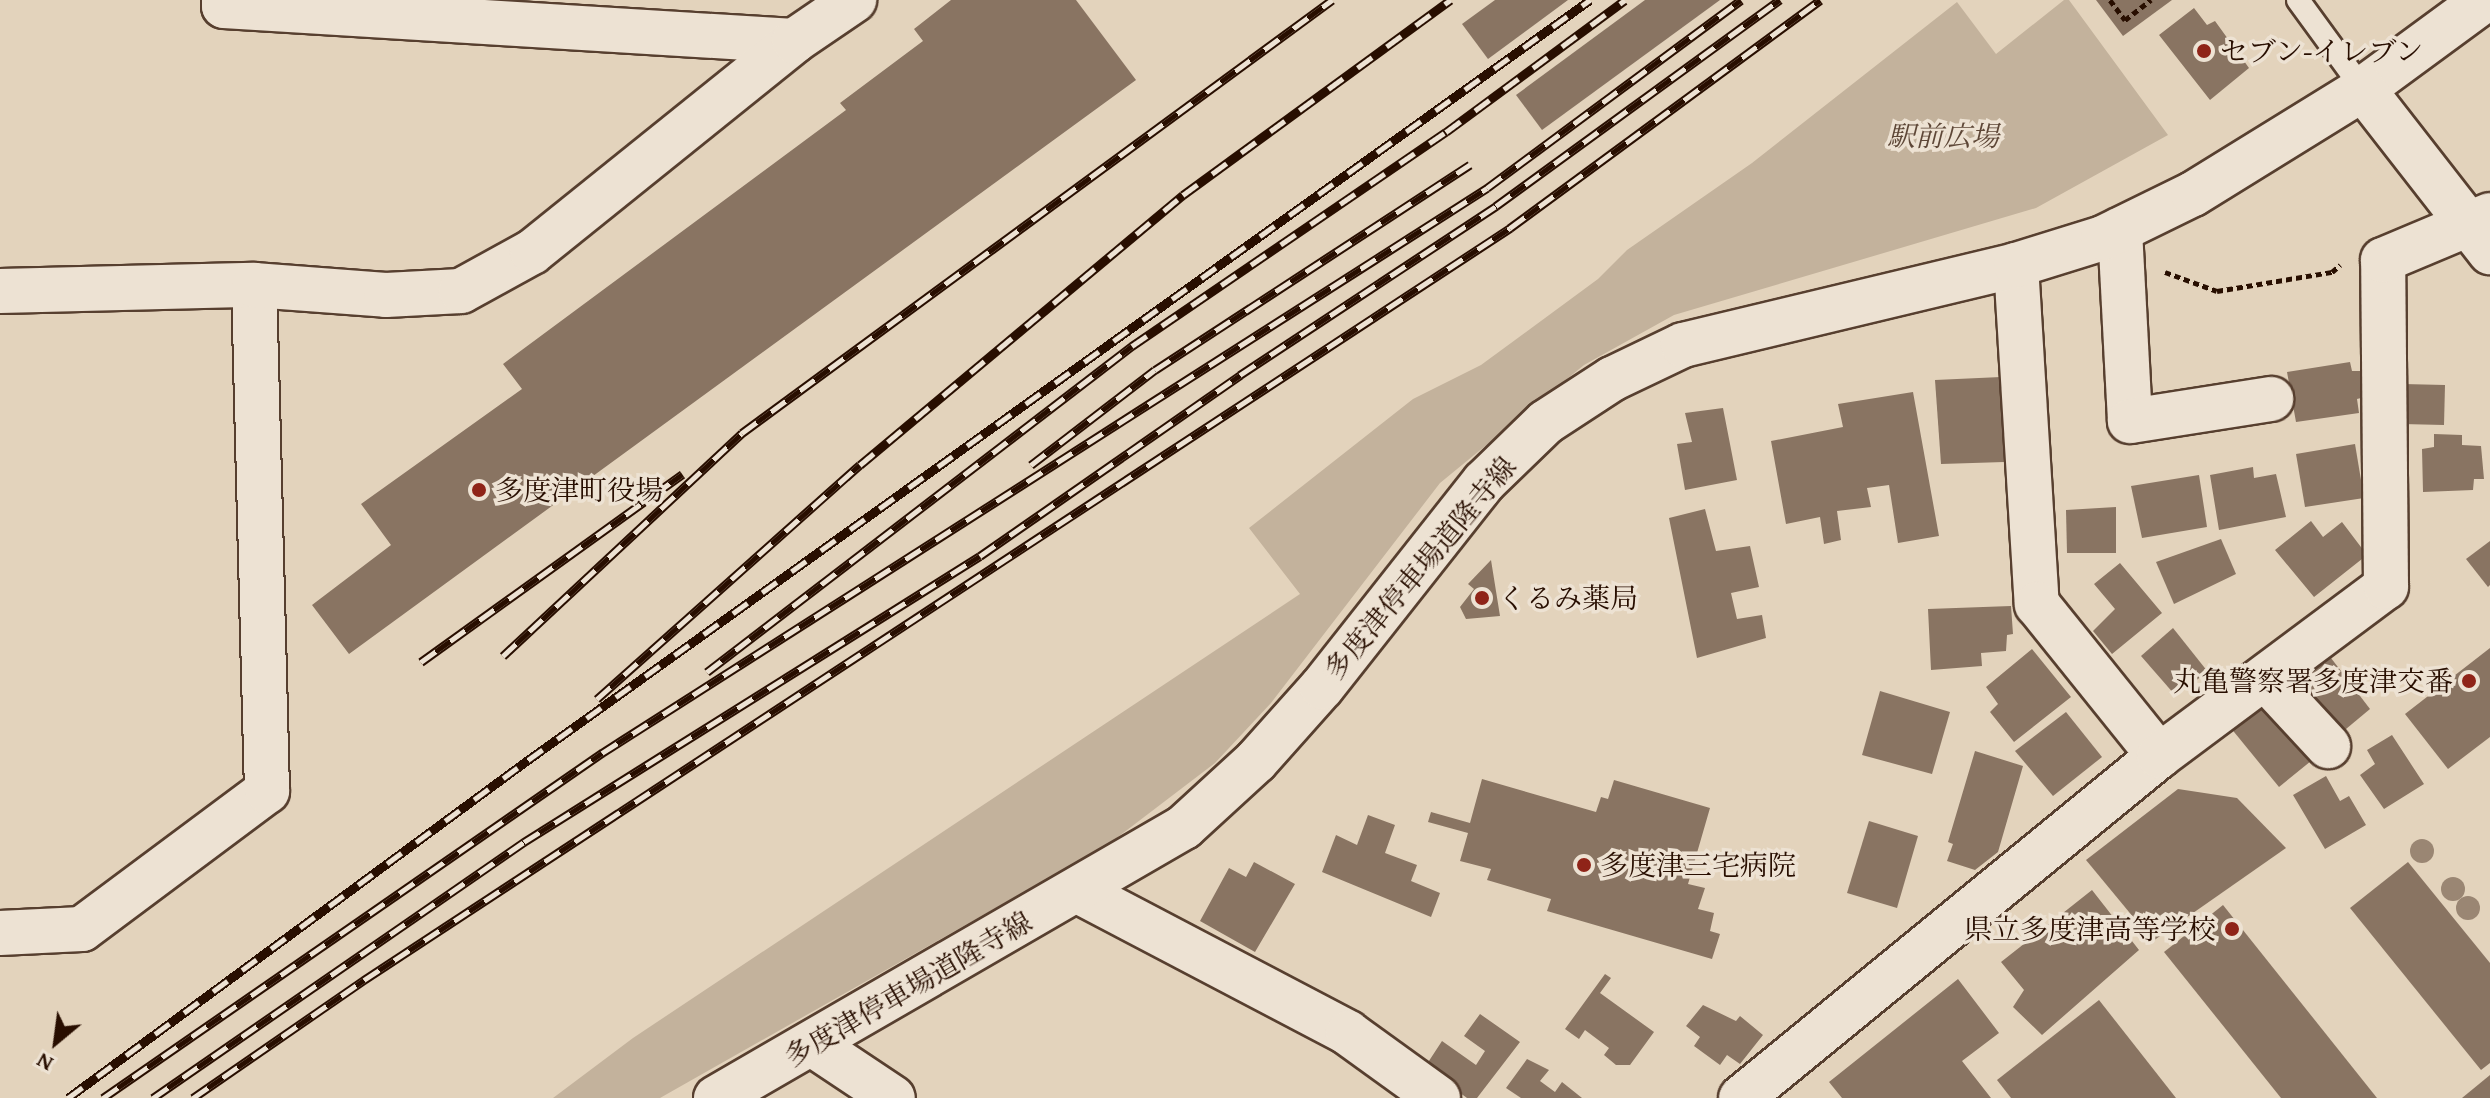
<!DOCTYPE html>
<html>
<head>
<meta charset="utf-8">
<style>
  body { margin:0 }
  #map { position:relative; width:2490px; height:1098px; overflow:hidden; background:#e3d3bc; font-family:"Gentium Book Plus","Noto Serif JP",serif }
  div>[style] { position:absolute }
  .green>* { inset:0; background:#c3b29c }
  .building>* { inset:0; background:#897462 }
  .path>* { height:5px; margin-top:-2.5px; transform-origin:0; background:repeating-linear-gradient(90deg,#280e00 0 6px,transparent 0 10px) }
  .roads { filter:drop-shadow(2px 0 #573f2f) drop-shadow(-2px 0 #573f2f) drop-shadow(0 2px #573f2f) drop-shadow(0 -2px #573f2f) }
  .service>* { height:22px; margin:-11px; padding:0 11px; transform-origin:11px; border-radius:11px; background:#ede2d3 }
  .minor>* { height:44px; margin:-22px; padding:0 22px; transform-origin:22px; border-radius:22px; background:#ede2d3 }
  .tertiary>* { height:44px; margin:-22px; padding:0 22px; transform-origin:22px; border-radius:22px; background:#ede2d3 }
  .secondary>* { height:44px; margin:-22px; padding:0 22px; transform-origin:22px; border-radius:22px; background:#ede2d3 }
  .rail>* { height:9px; margin-top:-4.5px; transform-origin:0; background:repeating-linear-gradient(90deg,#ede2d3 0 18px,#280e00 0 36px); box-sizing:border-box; border-block:2px solid #280e00 }
  .trees>* { width:24px; height:24px; margin:-12px; border-radius:50%; background:#9a8673 }
  .dots>* { width:22px; height:22px; translate:-50% -50%; box-sizing:border-box; border:4px solid #ede2d3; border-radius:50% }
  span { translate:-50% -50%; white-space:nowrap; text-align:center; line-height:1.15; -webkit-text-stroke:7px #ede2d3; paint-order:stroke }
  .poi-label { font-size:28px; color:#280e00 }
  .left { translate:0 -50%; text-align:left }
  .right { translate:-100% -50%; text-align:right }
  .park-label { font-size:28px; color:#5e4737; font-style:italic }
  .street-label { font-size:28px; color:#280e00 }
  .north { position:absolute; left:16px; top:1002px; width:80px; height:80px; -webkit-text-stroke:6px #ede2d3; paint-order:stroke; rotate:209deg; font-size:22px; font-weight:700; line-height:32px; text-align:center; color:#280e00 }
  .north::after { content:''; display:block; margin:auto; width:28px; height:36px; background:#280e00; clip-path:polygon(50% 0,100% 100%,50% 72%,0 100%) }
</style>
</head>
<body>
<div id="map">
  <div class="green">
    <i style="clip-path:polygon(2064px 0,2069px 0,2168px 135px,2036px 208px,1674px 315px,1584px 365px,1440px 483px,1271px 703px,1215px 763px,1110px 843px,660px 1098px,553px 1098px,633px 1038px,1300px 594px,1249px 528px,1413px 399px,1481px 365px,1598px 279px,1627px 250px,1752px 163px,1957px 2px,1996px 54px)"></i>
  </div>
  <div class="building">
    <i style="clip-path:polygon(951px 0,1076px 0,1136px 80px,349px 654px,312px 605px,391px 545px,361px 504px,522px 389px,503px 364px,846px 110px,840px 103px,923px 41px,914px 29px)"></i>
    <i style="clip-path:polygon(1495px 0,1568px 0,1488px 59px,1462px 24px)"></i>
    <i style="clip-path:polygon(1645px 0,1720px 0,1542px 130px,1516px 95px)"></i>
    <i style="clip-path:polygon(2096px 0,2172px 0,2123px 36px)"></i>
    <i style="clip-path:polygon(2194px 8px,2207px 25px,2215px 21px,2249px 68px,2210px 100px,2159px 35px)"></i>
    <i style="clip-path:polygon(2350px 362px,2352px 371px,2360px 371px,2365px 397px,2357px 399px,2359px 413px,2296px 422px,2287px 372px)"></i>
    <i style="clip-path:polygon(2001px 377px,2004px 462px,1941px 464px,1935px 380px)"></i>
    <i style="clip-path:polygon(2403px 384px,2445px 385px,2444px 425px,2402px 424px)"></i>
    <i style="clip-path:polygon(1913px 392px,1939px 536px,1898px 543px,1889px 485px,1867px 488px,1871px 507px,1837px 511px,1841px 540px,1824px 544px,1820px 517px,1786px 524px,1771px 441px,1843px 427px,1838px 404px)"></i>
    <i style="clip-path:polygon(1723px 408px,1737px 480px,1685px 490px,1677px 444px,1692px 442px,1685px 413px)"></i>
    <i style="clip-path:polygon(2434px 434px,2462px 435px,2462px 445px,2481px 446px,2484px 479px,2474px 479px,2473px 490px,2423px 492px,2422px 449px,2434px 447px)"></i>
    <i style="clip-path:polygon(2355px 444px,2364px 498px,2305px 507px,2296px 454px)"></i>
    <i style="clip-path:polygon(2253px 467px,2254px 478px,2276px 474px,2286px 517px,2219px 530px,2210px 475px)"></i>
    <i style="clip-path:polygon(2199px 475px,2207px 527px,2142px 538px,2131px 486px)"></i>
    <i style="clip-path:polygon(2116px 507px,2116px 553px,2067px 553px,2066px 510px)"></i>
    <i style="clip-path:polygon(1705px 509px,1716px 551px,1750px 546px,1759px 587px,1731px 593px,1737px 619px,1762px 615px,1766px 638px,1697px 658px,1669px 518px)"></i>
    <i style="clip-path:polygon(2311px 521px,2323px 537px,2342px 522px,2367px 555px,2314px 597px,2275px 550px)"></i>
    <i style="clip-path:polygon(2221px 539px,2236px 574px,2174px 604px,2156px 562px)"></i>
    <i style="clip-path:polygon(2490px 541px,2490px 585px,2488px 587px,2466px 559px)"></i>
    <i style="clip-path:polygon(1491px 560px,1500px 616px,1466px 619px,1460px 607px,1474px 589px,1468px 584px)"></i>
    <i style="clip-path:polygon(2120px 563px,2162px 613px,2112px 654px,2093px 631px,2115px 609px,2094px 584px)"></i>
    <i style="clip-path:polygon(2011px 606px,2013px 634px,2007px 635px,2006px 651px,1981px 653px,1982px 666px,1931px 670px,1928px 609px)"></i>
    <i style="clip-path:polygon(2173px 628px,2208px 672px,2175px 695px,2141px 656px)"></i>
    <i style="clip-path:polygon(2490px 648px,2490px 737px,2448px 769px,2405px 714px)"></i>
    <i style="clip-path:polygon(2032px 649px,2071px 697px,2014px 742px,1990px 712px,1998px 704px,1986px 687px)"></i>
    <i style="clip-path:polygon(2331px 658px,2370px 709px,2340px 734px,2300px 681px)"></i>
    <i style="clip-path:polygon(1880px 691px,1950px 712px,1932px 774px,1862px 755px)"></i>
    <i style="clip-path:polygon(2263px 701px,2311px 761px,2279px 787px,2230px 727px)"></i>
    <i style="clip-path:polygon(2066px 712px,2102px 757px,2053px 796px,2015px 751px)"></i>
    <i style="clip-path:polygon(2392px 735px,2424px 784px,2384px 809px,2360px 775px,2375px 764px,2367px 750px)"></i>
    <i style="clip-path:polygon(1975px 751px,2023px 766px,1998px 852px,1975px 870px,1947px 861px,1953px 844px,1948px 842px)"></i>
    <i style="clip-path:polygon(2326px 776px,2340px 801px,2349px 796px,2366px 825px,2325px 849px,2293px 795px)"></i>
    <i style="clip-path:polygon(1482px 779px,1596px 812px,1601px 797px,1608px 799px,1614px 780px,1710px 808px,1688px 884px,1705px 888px,1698px 909px,1714px 913px,1710px 931px,1720px 934px,1712px 959px,1547px 911px,1551px 899px,1487px 880px,1491px 869px,1460px 861px,1468px 833px,1428px 822px,1431px 812px,1470px 823px)"></i>
    <i style="clip-path:polygon(2178px 789px,2237px 798px,2286px 848px,2153px 941px,2086px 860px)"></i>
    <i style="clip-path:polygon(1368px 815px,1395px 825px,1385px 853px,1417px 865px,1411px 881px,1440px 893px,1431px 917px,1322px 872px,1336px 835px,1357px 845px)"></i>
    <i style="clip-path:polygon(1869px 821px,1918px 836px,1897px 908px,1847px 893px)"></i>
    <i style="clip-path:polygon(1254px 862px,1295px 884px,1255px 952px,1200px 921px,1229px 868px,1246px 877px)"></i>
    <i style="clip-path:polygon(2408px 862px,2490px 963px,2490px 1063px,2481px 1070px,2350px 908px)"></i>
    <i style="clip-path:polygon(2092px 890px,2139px 950px,2042px 1035px,2013px 1007px,2024px 990px,2001px 962px)"></i>
    <i style="clip-path:polygon(2223px 905px,2377px 1098px,2281px 1098px,2164px 952px)"></i>
    <i style="clip-path:polygon(1605px 974px,1611px 978px,1600px 993px,1654px 1032px,1630px 1065px,1616px 1065px,1604px 1055px,1609px 1048px,1585px 1030px,1579px 1039px,1565px 1029px)"></i>
    <i style="clip-path:polygon(1958px 979px,1999px 1033px,1962px 1061px,1991px 1098px,1842px 1098px,1829px 1082px)"></i>
    <i style="clip-path:polygon(2099px 1000px,2176px 1098px,2011px 1098px,1997px 1080px)"></i>
    <i style="clip-path:polygon(1703px 1005px,1736px 1021px,1740px 1016px,1763px 1035px,1740px 1064px,1727px 1055px,1720px 1065px,1694px 1046px,1700px 1037px,1686px 1026px)"></i>
    <i style="clip-path:polygon(1480px 1014px,1520px 1042px,1477px 1098px,1467px 1098px,1425px 1067px,1442px 1041px,1476px 1065px,1485px 1051px,1464px 1036px)"></i>
    <i style="clip-path:polygon(1527px 1059px,1549px 1070px,1540px 1081px,1555px 1092px,1562px 1082px,1582px 1098px,1521px 1098px,1506px 1088px)"></i>
    <i style="clip-path:polygon(2490px 1075px,2490px 1098px,2462px 1098px)"></i>
  </div>
  <div class="path">
    <i style="left:2110px;top:0;width:25px;rotate:53deg"></i>
    <i style="left:2125px;top:20px;width:33px;rotate:-38deg"></i>
    <i style="left:2165px;top:272px;width:55px;rotate:20.1deg"></i>
    <i style="left:2217px;top:291px;width:117px;rotate:-9.4deg"></i>
    <i style="left:2332px;top:272px;width:11px;rotate:-41deg"></i>
  </div>
  <div class="roads">
    <div class="service">
      <i style="left:2298px;top:0;width:110px;rotate:53.9deg"></i>
    </div>
    <div class="minor">
      <i style="left:224px;top:0;width:6px;rotate:90deg"></i>
      <i style="left:224px;top:6px;width:571px;rotate:3.51deg"></i>
      <i style="left:2120px;top:230px;width:191px;rotate:87deg"></i>
      <i style="left:2130px;top:421px;width:143px;rotate:-8.9deg"></i>
      <i style="left:2016px;top:265px;width:340px;rotate:86.5deg"></i>
      <i style="left:2037px;top:604px;width:195px;rotate:51.2deg"></i>
      <i style="left:2265px;top:678px;width:93px;rotate:47.2deg"></i>
      <i style="left:1080px;top:892px;width:303px;rotate:27.7deg"></i>
      <i style="left:1348px;top:1033px;width:111px;rotate:35.8deg"></i>
      <i style="left:0;top:933px;width:82px;rotate:-2.8deg"></i>
      <i style="left:82px;top:929px;width:231px;rotate:-36.7deg"></i>
      <i style="left:267px;top:791px;width:506px;rotate:-91.47deg"></i>
      <i style="left:812px;top:1044px;width:97px;rotate:33.7deg"></i>
      <i style="left:1741px;top:1098px;width:540px;rotate:-39.29deg"></i>
      <i style="left:2159px;top:756px;width:283px;rotate:-36.7deg"></i>
      <i style="left:2386px;top:587px;width:327px;rotate:-90.5deg"></i>
      <i style="left:2383px;top:260px;width:116px;rotate:-22.8deg"></i>
    </div>
    <div class="tertiary">
      <i style="left:2363px;top:89px;width:150px;rotate:-36.3deg"></i>
      <i style="left:0;top:291px;width:254px;rotate:-1.4deg"></i>
      <i style="left:254px;top:285px;width:132px;rotate:4.3deg"></i>
      <i style="left:386px;top:295px;width:75px;rotate:-3.1deg"></i>
      <i style="left:461px;top:291px;width:81px;rotate:-28.8deg"></i>
      <i style="left:532px;top:252px;width:336px;rotate:-38.8deg"></i>
      <i style="left:794px;top:41px;width:73px;rotate:-34.3deg"></i>
    </div>
    <div class="secondary">
      <i style="left:716px;top:1098px;width:541px;rotate:-30.07deg"></i>
      <i style="left:1184px;top:827px;width:98px;rotate:-42.5deg"></i>
      <i style="left:1256px;top:761px;width:99px;rotate:-48.3deg"></i>
      <i style="left:1322px;top:687px;width:261px;rotate:-51.7deg"></i>
      <i style="left:1484px;top:482px;width:86px;rotate:-44.1deg"></i>
      <i style="left:1546px;top:422px;width:79px;rotate:-33.1deg"></i>
      <i style="left:1612px;top:379px;width:79px;rotate:-25.6deg"></i>
      <i style="left:1683px;top:345px;width:342px;rotate:-13.5deg"></i>
      <i style="left:2016px;top:265px;width:91px;rotate:-17.2deg"></i>
      <i style="left:2103px;top:238px;width:100px;rotate:-26.1deg"></i>
      <i style="left:2193px;top:194px;width:200px;rotate:-31.7deg"></i>
      <i style="left:2363px;top:89px;width:207px;rotate:52.1deg"></i>
    </div>
  </div>
  <div class="rail">
    <i style="left:1031px;top:465px;width:156px;rotate:-37.5deg"></i>
    <i style="left:1155px;top:370px;width:376px;rotate:-33.1deg"></i>
    <i style="left:503px;top:656px;width:327px;rotate:-43deg"></i>
    <i style="left:742px;top:433px;width:732px;rotate:-36.27deg"></i>
    <i style="left:421px;top:662px;width:322px;rotate:-35.7deg"></i>
    <i style="left:707px;top:672px;width:536px;rotate:-37.49deg"></i>
    <i style="left:1132px;top:346px;width:380px;rotate:-34.3deg"></i>
    <i style="left:1446px;top:132px;width:222px;rotate:-36.4deg"></i>
    <i style="left:597px;top:699px;width:352px;rotate:-41.7deg"></i>
    <i style="left:860px;top:465px;width:421px;rotate:-39.9deg"></i>
    <i style="left:1183px;top:195px;width:331px;rotate:-36.1deg"></i>
    <i style="left:68px;top:1098px;width:571px;rotate:-36.31deg"></i>
    <i style="left:528px;top:760px;width:1306px;rotate:-35.59deg"></i>
    <i style="left:103px;top:1098px;width:607px;rotate:-34.66deg"></i>
    <i style="left:602px;top:753px;width:1050px;rotate:-32.55deg"></i>
    <i style="left:1487px;top:188px;width:316px;rotate:-36.5deg"></i>
    <i style="left:153px;top:1098px;width:451px;rotate:-34.6deg"></i>
    <i style="left:524px;top:842px;width:538px;rotate:-32.1deg"></i>
    <i style="left:980px;top:556px;width:317px;rotate:-34.8deg"></i>
    <i style="left:1240px;top:375px;width:307px;rotate:-33.4deg"></i>
    <i style="left:1496px;top:206px;width:351px;rotate:-36deg"></i>
    <i style="left:193px;top:1098px;width:208px;rotate:-34.6deg"></i>
    <i style="left:364px;top:980px;width:1371px;rotate:-33.27deg"></i>
    <i style="left:1510px;top:228px;width:385px;rotate:-36.3deg"></i>
  </div>
  <div class="trees">
    <i style="left:2422px;top:851px"></i>
    <i style="left:2453px;top:889px"></i>
    <i style="left:2468px;top:908px"></i>
  </div>
  <div class="dots">
    <i style="left:2204px;top:51px;background:#8f2418"></i>
    <i style="left:479px;top:490px;background:#8f2418"></i>
    <i style="left:1482px;top:598px;background:#8f2418"></i>
    <i style="left:2469px;top:681px;background:#8f2418"></i>
    <i style="left:1584px;top:865px;background:#8f2418"></i>
    <i style="left:2232px;top:929px;background:#8f2418"></i>
  </div>
  <div class="poi-label">
    <span class="left" style="left:2220px;top:51px">セブン-イレブン</span>
    <span class="left" style="left:495px;top:490px">多度津町役場</span>
    <span class="left" style="left:1498px;top:598px">くるみ薬局</span>
    <span class="right" style="left:2453px;top:681px">丸亀警察署多度津交番</span>
    <span class="left" style="left:1600px;top:865px">多度津三宅病院</span>
    <span class="right" style="left:2216px;top:929px">県立多度津高等学校</span>
  </div>
  <div class="park-label">
    <span style="left:1943px;top:136px">駅前広場</span>
  </div>
  <div class="street-label">
    <span style="left:1420px;top:568px;rotate:-50deg">多度津停車場道隆寺線</span>
    <span style="left:908px;top:989px;rotate:-30deg">多度津停車場道隆寺線</span>
  </div>
  <div class="north">N</div>
</div>
</body>
</html>
